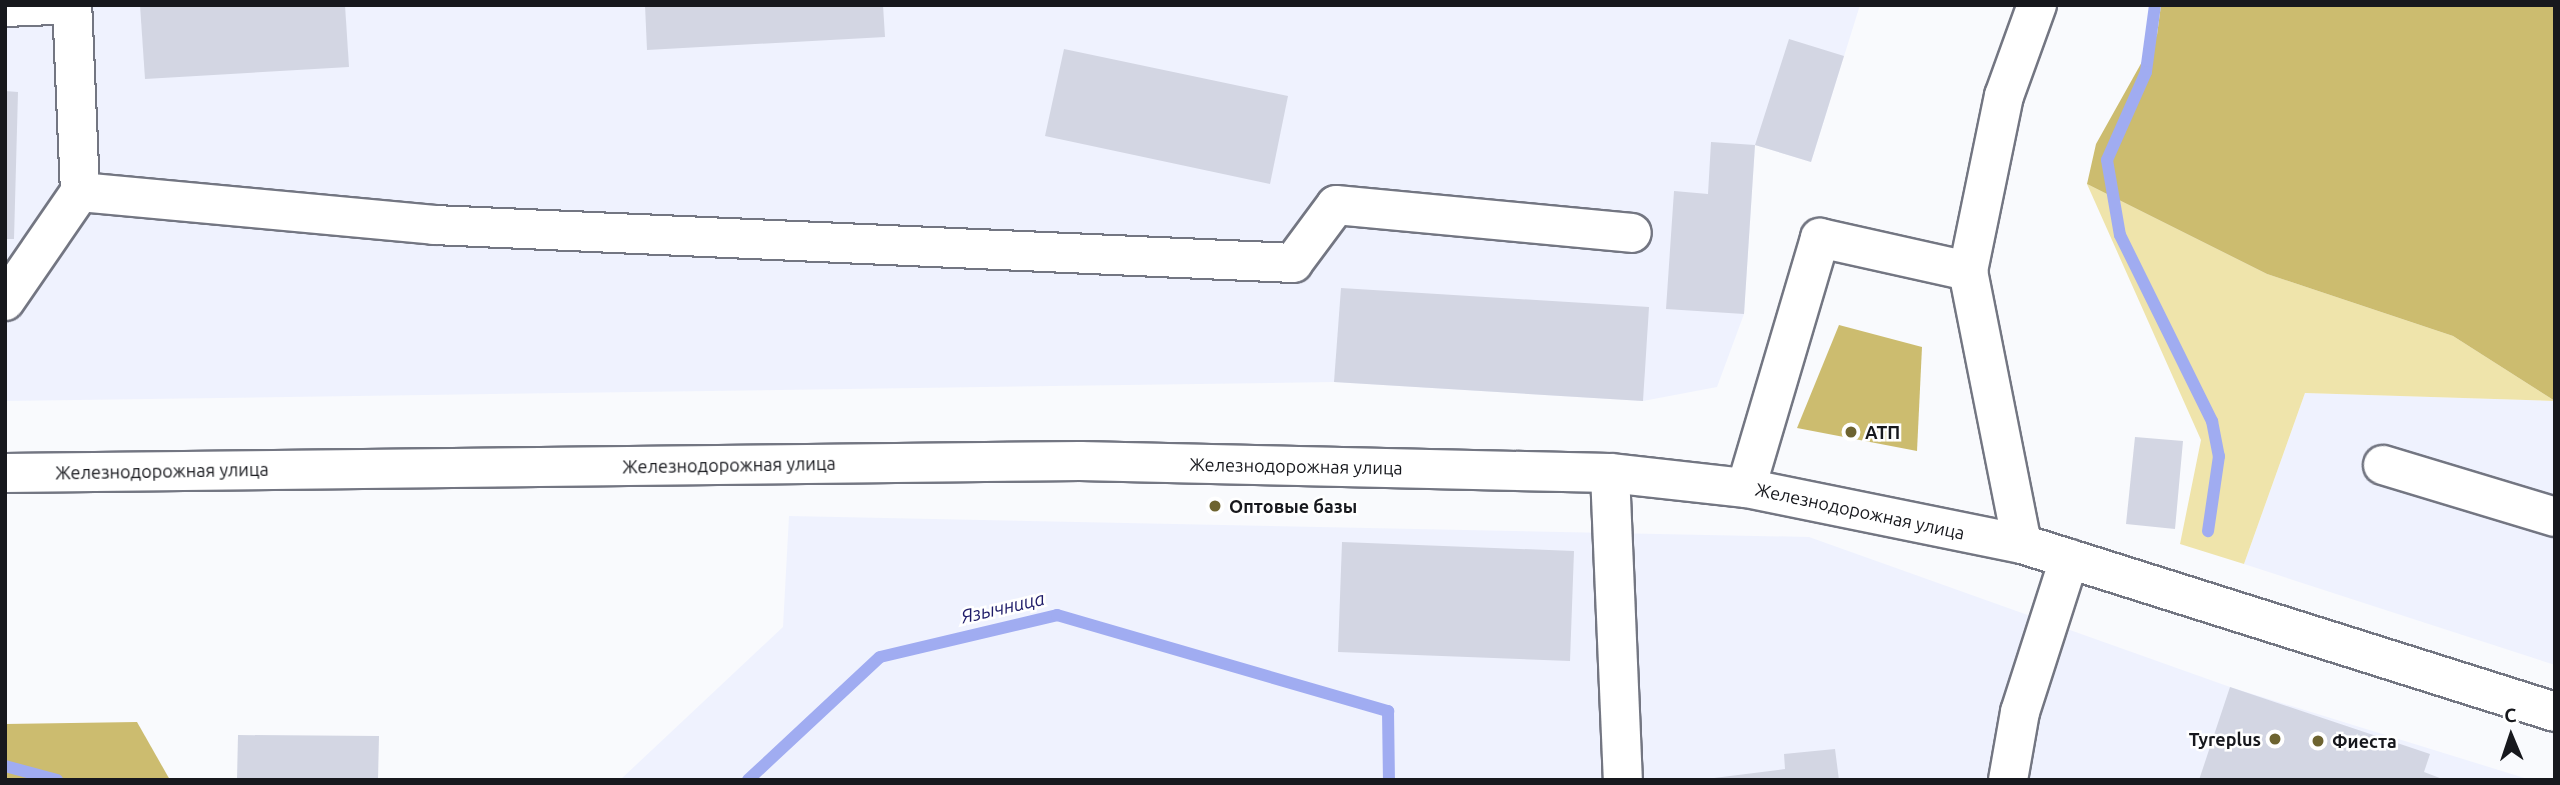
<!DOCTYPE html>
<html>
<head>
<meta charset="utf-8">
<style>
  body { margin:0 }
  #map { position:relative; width:2560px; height:785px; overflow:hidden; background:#f9fafd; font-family:Ubuntu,sans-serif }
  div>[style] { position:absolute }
  .built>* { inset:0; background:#eff2fe }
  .green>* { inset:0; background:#efe4ab }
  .forest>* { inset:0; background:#ccbc6f }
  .stream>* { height:12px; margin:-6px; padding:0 6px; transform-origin:6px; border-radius:6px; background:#a0acf1 }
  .building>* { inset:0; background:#d3d6e3 }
  .roads { filter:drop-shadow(2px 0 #737682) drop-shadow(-2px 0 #737682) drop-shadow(0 2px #737682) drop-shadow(0 -2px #737682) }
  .minor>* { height:38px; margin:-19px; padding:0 19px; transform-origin:19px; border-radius:19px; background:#fff }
  .highway>* { height:38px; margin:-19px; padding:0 19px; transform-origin:19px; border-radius:19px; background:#fff }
  .dots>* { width:19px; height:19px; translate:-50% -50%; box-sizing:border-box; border:4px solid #fff; border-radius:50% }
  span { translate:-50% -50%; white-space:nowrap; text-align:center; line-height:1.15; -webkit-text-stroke:5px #fff; paint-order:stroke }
  .poi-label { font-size:18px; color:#17181d; font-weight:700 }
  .left { translate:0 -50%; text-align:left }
  .right { translate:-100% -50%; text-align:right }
  .street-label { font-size:18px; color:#17181d }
  .water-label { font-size:19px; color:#1e1b68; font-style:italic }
  .frame { position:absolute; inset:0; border:7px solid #17181d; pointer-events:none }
  .north { position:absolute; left:2476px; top:701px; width:70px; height:70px; -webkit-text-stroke:5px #fff; paint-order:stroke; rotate:358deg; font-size:19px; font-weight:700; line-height:28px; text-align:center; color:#17181d }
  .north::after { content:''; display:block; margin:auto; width:24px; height:32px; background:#17181d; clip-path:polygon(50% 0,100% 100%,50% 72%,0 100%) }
</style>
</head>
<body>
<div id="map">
  <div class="built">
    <i style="clip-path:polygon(5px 5px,1860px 5px,1811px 162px,1755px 145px,1744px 314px,1717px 387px,1643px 401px,1334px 382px,5px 401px)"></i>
    <i style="clip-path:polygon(2305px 393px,2555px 401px,2555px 665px,2244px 564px)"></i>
    <i style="clip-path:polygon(789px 516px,1809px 537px,2230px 687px,2531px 780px,620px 780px,783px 627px)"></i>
  </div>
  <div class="green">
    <i style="clip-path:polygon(2087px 184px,2267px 274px,2453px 336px,2555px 401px,2305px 393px,2244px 564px,2180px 544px,2201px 440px)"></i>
  </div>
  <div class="forest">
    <i style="clip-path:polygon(2161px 5px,2555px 5px,2555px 401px,2453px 336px,2267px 274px,2087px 184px,2096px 144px,2157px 35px)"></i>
    <i style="clip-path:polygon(1839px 325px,1922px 347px,1917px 451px,1797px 428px)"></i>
    <i style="clip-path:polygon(137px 722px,170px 780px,5px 780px,5px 724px)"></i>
  </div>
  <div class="stream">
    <i style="left:2155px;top:5px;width:68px;rotate:97.7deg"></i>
    <i style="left:2146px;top:72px;width:96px;rotate:113.9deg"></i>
    <i style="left:2107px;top:160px;width:76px;rotate:80.2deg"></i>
    <i style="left:2120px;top:235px;width:208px;rotate:63.7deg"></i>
    <i style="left:2212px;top:421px;width:36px;rotate:79deg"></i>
    <i style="left:2219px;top:456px;width:76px;rotate:98.3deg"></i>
    <i style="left:5px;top:766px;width:54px;rotate:15.1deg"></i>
    <i style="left:748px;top:780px;width:180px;rotate:-43deg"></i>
    <i style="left:880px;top:657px;width:182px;rotate:-13.3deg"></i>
    <i style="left:1057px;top:615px;width:345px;rotate:16.2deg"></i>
    <i style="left:1388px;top:711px;width:69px;rotate:89.2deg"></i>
  </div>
  <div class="building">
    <i style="clip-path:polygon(140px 5px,345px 5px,349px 67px,145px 79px)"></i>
    <i style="clip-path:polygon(645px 5px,883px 5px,885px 37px,647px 50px)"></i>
    <i style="clip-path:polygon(1789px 39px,1844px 56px,1811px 162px,1755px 145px,1744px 314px,1666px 309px,1674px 191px,1708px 194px,1711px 142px,1755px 145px)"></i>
    <i style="clip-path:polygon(1064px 49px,1288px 96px,1270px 184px,1045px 136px)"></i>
    <i style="clip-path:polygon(5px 91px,18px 92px,14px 239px,5px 239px)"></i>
    <i style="clip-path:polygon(1341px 288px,1649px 307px,1643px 401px,1334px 382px)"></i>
    <i style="clip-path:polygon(2135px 437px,2183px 441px,2175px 529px,2126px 524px)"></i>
    <i style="clip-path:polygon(1342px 542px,1574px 551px,1570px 661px,1338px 652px)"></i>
    <i style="clip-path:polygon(2230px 687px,2430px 754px,2424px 772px,2445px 780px,2199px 780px)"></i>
    <i style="clip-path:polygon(238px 735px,379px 736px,378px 780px,237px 780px)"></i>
    <i style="clip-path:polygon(1835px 749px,1839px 780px,1698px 780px,1785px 769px,1784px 754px)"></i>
  </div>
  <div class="roads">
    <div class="minor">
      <i style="left:5px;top:7px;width:48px;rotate:-2.4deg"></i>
      <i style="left:80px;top:192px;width:356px;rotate:5.3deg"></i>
      <i style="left:434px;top:225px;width:860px;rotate:2.53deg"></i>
      <i style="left:1293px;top:263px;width:72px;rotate:-53.4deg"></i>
      <i style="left:1336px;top:205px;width:297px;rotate:5.4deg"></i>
      <i style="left:1968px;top:271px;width:179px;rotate:-78.4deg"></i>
      <i style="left:2004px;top:96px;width:97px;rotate:-70.1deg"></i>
      <i style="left:5px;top:301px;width:132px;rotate:-55.5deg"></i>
      <i style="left:80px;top:192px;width:187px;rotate:-92.4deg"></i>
      <i style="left:2383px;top:465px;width:180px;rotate:16.8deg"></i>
      <i style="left:1610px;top:473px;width:307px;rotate:87.6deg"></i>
      <i style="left:1746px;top:488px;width:261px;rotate:-73.5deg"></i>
      <i style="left:1820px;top:238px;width:152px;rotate:12.6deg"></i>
      <i style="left:1968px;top:271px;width:278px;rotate:78.8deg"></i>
      <i style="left:2008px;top:780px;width:69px;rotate:-80deg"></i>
      <i style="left:2020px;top:712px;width:161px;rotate:-72.2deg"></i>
    </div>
    <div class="highway">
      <i style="left:5px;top:473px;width:1075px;rotate:-0.64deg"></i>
      <i style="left:1080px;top:461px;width:530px;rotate:1.3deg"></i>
      <i style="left:1610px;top:473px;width:137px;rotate:6.3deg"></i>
      <i style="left:1746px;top:488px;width:282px;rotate:11.5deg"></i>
      <i style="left:2022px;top:544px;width:559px;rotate:17.49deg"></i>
    </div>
  </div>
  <div class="dots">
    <i style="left:1851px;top:432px;background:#6d6330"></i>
    <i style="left:1215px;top:506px;background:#6d6330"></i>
    <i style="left:2275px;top:739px;background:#6d6330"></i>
    <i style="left:2318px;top:741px;background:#6d6330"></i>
  </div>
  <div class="poi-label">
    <span class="left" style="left:1865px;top:432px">АТП</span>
    <span class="left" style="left:1229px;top:506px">Оптовые базы</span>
    <span class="right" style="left:2261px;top:739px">Tyreplus</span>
    <span class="left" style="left:2332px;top:741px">Фиеста</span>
  </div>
  <div class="street-label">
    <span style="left:729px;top:465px;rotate:-1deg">Железнодорожная улица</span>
    <span style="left:1296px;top:466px;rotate:1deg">Железнодорожная улица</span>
    <span style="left:162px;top:471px;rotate:-1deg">Железнодорожная улица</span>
    <span style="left:1860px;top:511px;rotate:12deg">Железнодорожная улица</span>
  </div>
  <div class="water-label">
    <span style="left:1003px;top:608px;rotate:-13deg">Язычница</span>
  </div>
  <div class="frame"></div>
  <div class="north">С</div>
</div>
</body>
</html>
